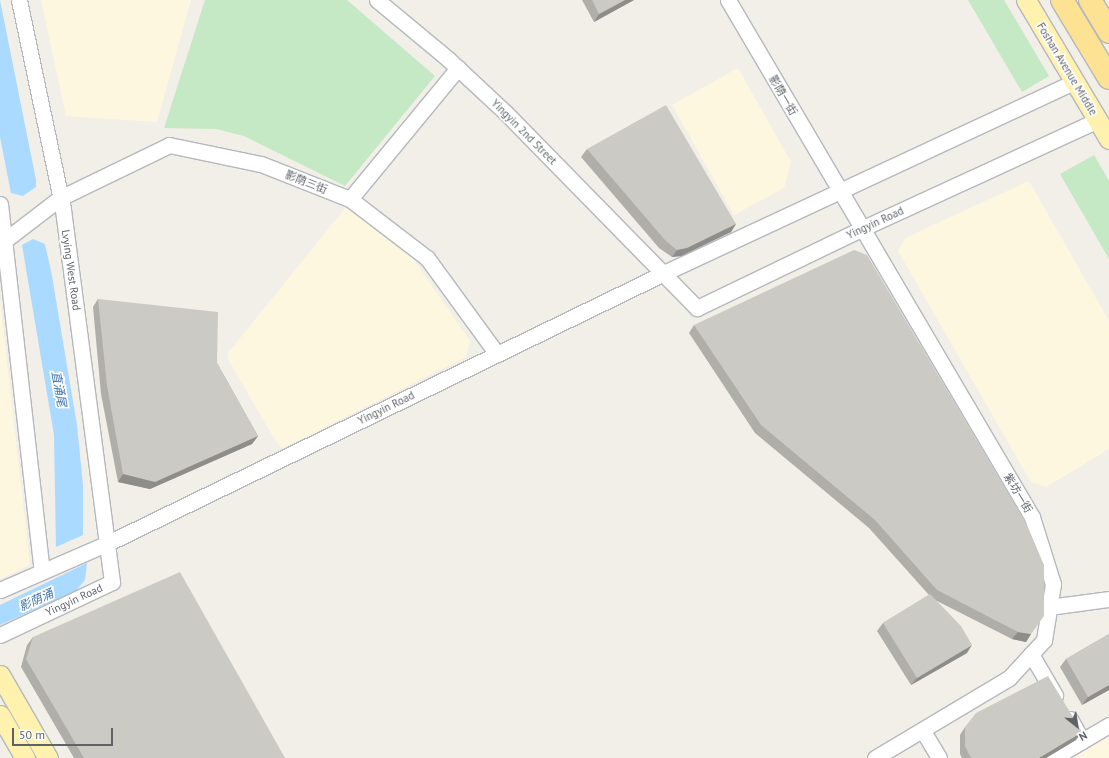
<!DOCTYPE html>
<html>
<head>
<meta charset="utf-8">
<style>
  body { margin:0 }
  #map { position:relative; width:1109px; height:758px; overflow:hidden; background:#f1efe8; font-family:"PT Sans","Noto Sans SC",sans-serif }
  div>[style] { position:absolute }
  .commercial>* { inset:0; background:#fef7e0 }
  .green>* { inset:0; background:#c5e8c5 }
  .water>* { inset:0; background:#aadaff }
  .roads { filter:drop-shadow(1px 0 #b5b8bc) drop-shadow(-1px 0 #b5b8bc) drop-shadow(0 1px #b5b8bc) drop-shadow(0 -1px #b5b8bc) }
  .minor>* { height:15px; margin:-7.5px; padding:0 7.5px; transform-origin:7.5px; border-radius:7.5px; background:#fff }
  .major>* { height:19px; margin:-9.5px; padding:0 9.5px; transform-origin:9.5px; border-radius:9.5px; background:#fff2af }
  .highway>* { height:22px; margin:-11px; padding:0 11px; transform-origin:11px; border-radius:11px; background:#fde293 }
  .wall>* { inset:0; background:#afaea9 }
  .shaded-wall>* { inset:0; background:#8f8d8a }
  .building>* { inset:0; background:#cccac5 }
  span { translate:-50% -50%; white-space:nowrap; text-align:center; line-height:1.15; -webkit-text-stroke:3.5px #fff; paint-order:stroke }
  .street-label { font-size:11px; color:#5f6368 }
  .water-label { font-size:12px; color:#4174aa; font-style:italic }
  .north { position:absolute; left:1057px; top:706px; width:40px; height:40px; -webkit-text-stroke:3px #fff; paint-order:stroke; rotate:150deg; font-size:11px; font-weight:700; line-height:16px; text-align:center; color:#5f6368 }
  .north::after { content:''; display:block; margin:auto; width:14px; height:18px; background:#5f6368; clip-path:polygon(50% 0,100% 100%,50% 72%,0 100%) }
  .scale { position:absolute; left:12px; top:728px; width:101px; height:18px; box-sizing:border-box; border:2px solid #5f6368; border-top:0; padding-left:5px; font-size:12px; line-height:14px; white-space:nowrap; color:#5f6368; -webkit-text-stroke:3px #fff; paint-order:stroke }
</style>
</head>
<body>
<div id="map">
  <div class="commercial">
    <i style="clip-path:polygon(41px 0,191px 0,157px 122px,66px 116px)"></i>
    <i style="clip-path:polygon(738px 68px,791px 162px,784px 188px,734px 215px,672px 105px)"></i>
    <i style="clip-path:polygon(1029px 181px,1109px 321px,1109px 449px,1046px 487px,1031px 482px,898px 251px,905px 238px)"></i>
    <i style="clip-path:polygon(346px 207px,412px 257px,470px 341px,466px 357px,283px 448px,276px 442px,228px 359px,228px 353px)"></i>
    <i style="clip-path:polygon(0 300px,30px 565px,0 579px)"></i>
    <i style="clip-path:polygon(1109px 736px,1109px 758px,1073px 758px)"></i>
  </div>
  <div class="green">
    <i style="clip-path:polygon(205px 0,347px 0,435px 76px,345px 186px,244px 136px,216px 129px,164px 128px)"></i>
    <i style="clip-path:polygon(968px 0,1004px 0,1049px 76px,1022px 92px)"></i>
    <i style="clip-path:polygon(1094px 155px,1109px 181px,1109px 259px,1060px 174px)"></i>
  </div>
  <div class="water">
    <i style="clip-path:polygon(0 0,36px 180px,36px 187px,23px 196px,11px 193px,0 137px)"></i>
    <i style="clip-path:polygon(33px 239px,45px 244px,52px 276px,77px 425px,83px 485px,83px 535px,56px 547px,54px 435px,22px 245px)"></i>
    <i style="clip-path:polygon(87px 563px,85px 580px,75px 592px,0 625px,0 605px)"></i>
  </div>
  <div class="roads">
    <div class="minor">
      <i style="left:377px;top:0;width:92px;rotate:39.7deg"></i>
      <i style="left:448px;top:59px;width:79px;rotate:43deg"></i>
      <i style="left:506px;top:113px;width:273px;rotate:45.6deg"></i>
      <i style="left:697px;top:308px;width:182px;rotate:-25.7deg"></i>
      <i style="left:861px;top:229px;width:261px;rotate:-24.7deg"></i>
      <i style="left:728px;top:0;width:600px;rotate:59.54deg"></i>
      <i style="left:1032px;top:517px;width:70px;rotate:72.6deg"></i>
      <i style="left:1053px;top:584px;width:57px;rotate:99.1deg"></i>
      <i style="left:1044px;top:640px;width:52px;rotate:132.6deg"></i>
      <i style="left:1009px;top:678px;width:156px;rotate:149.2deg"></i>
      <i style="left:350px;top:199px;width:170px;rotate:-50.5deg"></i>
      <i style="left:0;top:204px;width:370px;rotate:83.5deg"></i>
      <i style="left:0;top:244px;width:76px;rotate:-37.5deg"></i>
      <i style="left:60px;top:198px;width:121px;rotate:-25.9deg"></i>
      <i style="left:169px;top:145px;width:94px;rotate:11.7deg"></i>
      <i style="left:261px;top:164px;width:96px;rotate:21.5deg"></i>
      <i style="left:350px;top:199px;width:97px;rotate:37.5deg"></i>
      <i style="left:427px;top:258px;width:119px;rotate:53.9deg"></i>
      <i style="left:0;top:590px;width:118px;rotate:-23.5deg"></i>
      <i style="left:108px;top:543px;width:618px;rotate:-25.9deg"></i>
      <i style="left:664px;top:273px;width:454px;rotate:-25deg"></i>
      <i style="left:1049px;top:607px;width:61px;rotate:-7.6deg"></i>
      <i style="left:0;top:635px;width:124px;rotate:-25.3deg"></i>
      <i style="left:112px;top:582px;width:376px;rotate:-97.5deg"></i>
      <i style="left:63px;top:209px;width:214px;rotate:-101.9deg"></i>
      <i style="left:1031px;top:654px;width:48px;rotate:59.7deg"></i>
      <i style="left:1070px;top:719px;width:25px;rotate:61deg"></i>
      <i style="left:923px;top:731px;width:31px;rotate:59deg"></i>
      <i style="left:1053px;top:758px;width:65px;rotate:-30.5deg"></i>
    </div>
    <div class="major">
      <i style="left:1026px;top:0;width:162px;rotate:59.2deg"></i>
      <i style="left:0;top:675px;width:96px;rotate:60deg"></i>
      <i style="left:0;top:715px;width:50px;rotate:59.8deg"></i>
    </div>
    <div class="highway">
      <i style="left:1062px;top:0;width:91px;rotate:58.9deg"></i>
      <i style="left:1090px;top:0;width:37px;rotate:59deg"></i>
    </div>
  </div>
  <div class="wall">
    <i style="clip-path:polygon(582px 0,634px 0,594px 22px)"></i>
    <i style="clip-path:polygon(587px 149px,736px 224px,731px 232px,681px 256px,672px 257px,659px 248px,581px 157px)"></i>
    <i style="clip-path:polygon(98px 299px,217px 363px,258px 436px,252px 444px,150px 489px,118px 482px,101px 394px,93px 307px)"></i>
    <i style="clip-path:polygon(694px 325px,1031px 634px,1026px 642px,1012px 639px,935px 600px,967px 653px,911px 685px,877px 631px,883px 623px,929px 595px,869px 528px,755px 433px,689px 333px)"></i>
    <i style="clip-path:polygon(1109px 634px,1109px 690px,1082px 705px,1060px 667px,1066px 659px)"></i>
    <i style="clip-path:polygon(33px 637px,285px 758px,74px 758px,21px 667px,27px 645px)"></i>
    <i style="clip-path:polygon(965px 727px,1076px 740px,1046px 758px,962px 758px,960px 754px,960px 735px)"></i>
  </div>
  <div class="shaded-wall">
    <i style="clip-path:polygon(625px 0,634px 0,594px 22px,599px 14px)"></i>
    <i style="clip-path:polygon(736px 224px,731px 232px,681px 256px,672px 257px,677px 250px)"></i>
    <i style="clip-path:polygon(258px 436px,252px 444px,150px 489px,118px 482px,123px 474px)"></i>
    <i style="clip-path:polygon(1018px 632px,1031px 634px,1026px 642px,1012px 639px)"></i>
    <i style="clip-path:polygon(972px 645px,967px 653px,911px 685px,917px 678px)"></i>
    <i style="clip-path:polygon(1109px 685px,1109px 690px,1082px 705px,1088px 697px)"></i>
    <i style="clip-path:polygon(1082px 732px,1076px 740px,1046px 758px,1039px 758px)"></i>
  </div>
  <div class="building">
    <i style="clip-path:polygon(592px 0,625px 0,599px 14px)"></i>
    <i style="clip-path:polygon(666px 105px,736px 224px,687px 248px,677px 250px,665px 240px,587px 149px)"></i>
    <i style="clip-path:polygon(854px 250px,867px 255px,1027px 525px,1044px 565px,1044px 616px,1031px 634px,1018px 632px,937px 590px,875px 520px,761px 425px,694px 325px)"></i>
    <i style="clip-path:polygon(98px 299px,218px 312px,217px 363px,258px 436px,155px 482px,123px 474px,107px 386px)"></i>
    <i style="clip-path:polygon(180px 572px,285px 758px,84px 758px,26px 659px,33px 637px)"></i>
    <i style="clip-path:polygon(930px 594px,961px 626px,972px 645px,917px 678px,883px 623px)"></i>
    <i style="clip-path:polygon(1109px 634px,1109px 685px,1088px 697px,1066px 659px)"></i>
    <i style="clip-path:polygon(1048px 676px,1082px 732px,1039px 758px,971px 758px,965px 746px,965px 727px,976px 713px)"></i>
  </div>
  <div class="street-label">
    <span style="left:1067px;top:69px;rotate:59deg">Foshan Avenue Middle</span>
    <span style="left:783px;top:95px;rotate:60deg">影荫一街</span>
    <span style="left:524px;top:132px;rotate:45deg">Yingyin 2nd Street</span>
    <span style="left:306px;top:182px;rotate:22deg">影荫三街</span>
    <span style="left:875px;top:223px;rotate:-25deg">Yingyin Road</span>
    <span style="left:71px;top:270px;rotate:82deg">Lvying West Road</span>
    <span style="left:386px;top:408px;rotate:-26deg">Yingyin Road</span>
    <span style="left:1018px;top:493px;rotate:59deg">紫坊一街</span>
    <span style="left:74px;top:600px;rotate:-25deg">Yingyin Road</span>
  </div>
  <div class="water-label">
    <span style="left:59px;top:389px;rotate:80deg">直涌尾</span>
    <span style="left:36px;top:600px;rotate:-24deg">影荫涌</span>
  </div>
  <div class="north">N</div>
  <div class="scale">50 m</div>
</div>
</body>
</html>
